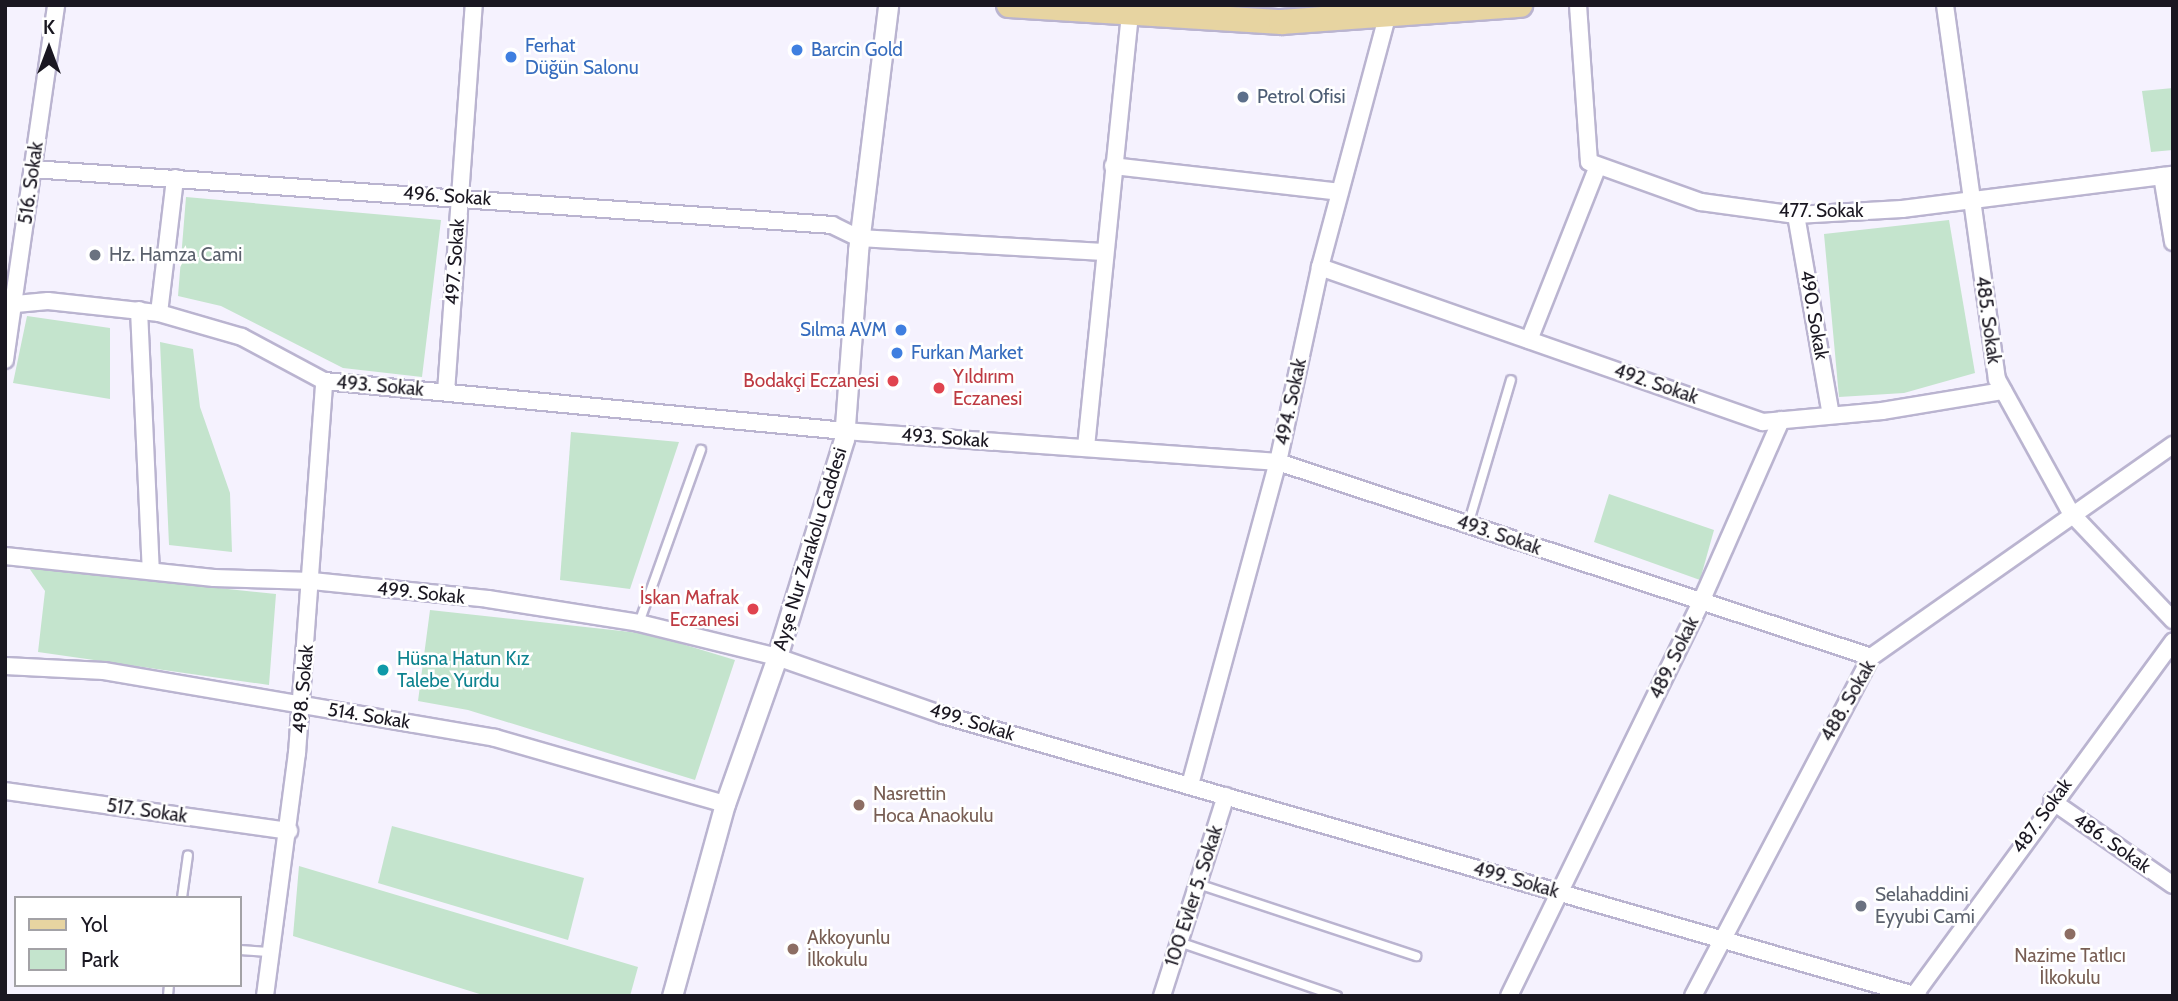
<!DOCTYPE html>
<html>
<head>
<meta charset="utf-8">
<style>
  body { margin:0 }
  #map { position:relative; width:2178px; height:1001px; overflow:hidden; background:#f5f2fe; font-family:Cabin,sans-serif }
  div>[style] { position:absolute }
  .green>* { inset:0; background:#c4e4cd }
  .roads { filter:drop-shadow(2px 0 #bab4d0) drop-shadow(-2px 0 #bab4d0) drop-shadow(0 2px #bab4d0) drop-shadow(0 -2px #bab4d0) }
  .service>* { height:8px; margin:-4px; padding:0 4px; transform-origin:4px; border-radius:4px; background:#fff }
  .minor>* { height:16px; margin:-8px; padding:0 8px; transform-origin:8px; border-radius:8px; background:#fff }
  .tertiary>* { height:19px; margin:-9.5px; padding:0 9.5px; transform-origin:9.5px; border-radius:9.5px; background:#fff }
  .primary>* { height:24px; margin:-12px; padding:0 12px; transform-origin:12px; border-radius:12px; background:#e7d4a1 }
  .dots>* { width:19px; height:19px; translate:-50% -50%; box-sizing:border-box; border:4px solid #fff; border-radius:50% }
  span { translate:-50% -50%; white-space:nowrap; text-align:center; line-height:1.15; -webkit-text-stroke:5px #fff; paint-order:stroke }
  .shop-label { font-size:19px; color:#366cbe }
  .left { translate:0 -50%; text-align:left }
  .right { translate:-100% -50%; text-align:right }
  .service-label { font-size:19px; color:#4e5e75 }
  .street-label { font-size:19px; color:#1a1721 }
  .worship-label { font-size:19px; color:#5b616d }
  .health-label { font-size:19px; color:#be3a42 }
  .culture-label { font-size:19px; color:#0d838f }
  .education-label { font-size:19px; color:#785e54 }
  .frame { position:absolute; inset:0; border:7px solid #1a1721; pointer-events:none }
  .legend { position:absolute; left:14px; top:896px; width:228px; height:91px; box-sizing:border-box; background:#fff; border:2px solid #a3a2a6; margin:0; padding:9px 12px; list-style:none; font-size:21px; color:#1a1721 }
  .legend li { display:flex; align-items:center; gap:14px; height:35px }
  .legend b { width:35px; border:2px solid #a3a2a6 }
  .north { position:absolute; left:14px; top:14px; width:70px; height:70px; -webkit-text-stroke:5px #fff; paint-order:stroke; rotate:0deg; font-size:19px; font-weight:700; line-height:28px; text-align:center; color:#1a1721 }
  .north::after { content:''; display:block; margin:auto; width:24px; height:32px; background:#1a1721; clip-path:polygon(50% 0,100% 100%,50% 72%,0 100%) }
</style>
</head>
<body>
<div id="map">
  <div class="green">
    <i style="clip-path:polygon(2173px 88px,2173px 150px,2151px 152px,2142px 91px)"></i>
    <i style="clip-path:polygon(186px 197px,441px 220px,422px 377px,343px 368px,221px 306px,178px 296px)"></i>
    <i style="clip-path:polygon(1949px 220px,1975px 373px,1904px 393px,1839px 397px,1824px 234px)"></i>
    <i style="clip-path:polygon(27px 316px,110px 328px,110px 399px,13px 383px)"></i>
    <i style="clip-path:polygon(160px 342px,193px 349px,200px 407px,230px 493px,232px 552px,169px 545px)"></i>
    <i style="clip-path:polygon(571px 432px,679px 442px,630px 589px,560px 580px)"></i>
    <i style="clip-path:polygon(1609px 494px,1714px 530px,1700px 580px,1594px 542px)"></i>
    <i style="clip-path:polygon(29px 568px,276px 594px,269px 685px,38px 652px,45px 591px)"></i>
    <i style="clip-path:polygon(430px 610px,649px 634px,735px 660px,695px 780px,468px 710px,418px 701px)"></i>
    <i style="clip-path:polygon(392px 826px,584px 878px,568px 940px,378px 883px)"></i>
    <i style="clip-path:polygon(299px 866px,638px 967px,630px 996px,486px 996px,293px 936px)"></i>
  </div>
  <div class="roads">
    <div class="service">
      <i style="left:1468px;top:525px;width:151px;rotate:-73.5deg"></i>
      <i style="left:639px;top:623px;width:184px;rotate:-70.3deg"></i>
      <i style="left:1198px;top:884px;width:230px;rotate:18.3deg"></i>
      <i style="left:182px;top:898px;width:43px;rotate:-82.1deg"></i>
      <i style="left:1179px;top:942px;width:167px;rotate:18.9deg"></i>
      <i style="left:240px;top:950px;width:32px;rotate:4deg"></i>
      <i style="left:168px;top:996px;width:11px;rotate:-85deg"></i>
    </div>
    <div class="minor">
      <i style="left:1578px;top:5px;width:157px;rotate:86deg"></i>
      <i style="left:1589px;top:162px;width:119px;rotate:19.7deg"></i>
      <i style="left:1701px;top:202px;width:96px;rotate:7.8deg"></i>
      <i style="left:1796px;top:215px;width:106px;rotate:-3.2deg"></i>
      <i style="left:1902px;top:209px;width:273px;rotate:-7.2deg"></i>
      <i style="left:1945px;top:5px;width:378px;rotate:82.1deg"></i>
      <i style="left:1997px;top:379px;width:153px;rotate:61.1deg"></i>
      <i style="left:2071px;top:513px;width:148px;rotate:46.4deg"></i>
      <i style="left:1113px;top:166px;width:228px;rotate:6.5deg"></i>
      <i style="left:32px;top:169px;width:802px;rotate:4deg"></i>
      <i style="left:832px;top:225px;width:30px;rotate:26deg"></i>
      <i style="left:859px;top:238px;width:245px;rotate:3.3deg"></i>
      <i style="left:2162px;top:176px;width:67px;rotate:80.5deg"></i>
      <i style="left:1796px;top:215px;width:203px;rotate:80.1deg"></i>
      <i style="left:1320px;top:267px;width:469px;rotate:19.3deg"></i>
      <i style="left:1763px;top:422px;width:120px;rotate:-5.3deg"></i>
      <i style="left:1882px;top:411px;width:123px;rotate:-9.4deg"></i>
      <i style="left:5px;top:305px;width:43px;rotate:-5.3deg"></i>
      <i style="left:48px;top:301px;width:112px;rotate:6.2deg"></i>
      <i style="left:159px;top:313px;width:86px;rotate:16.1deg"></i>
      <i style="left:242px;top:337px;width:93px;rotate:28.2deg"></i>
      <i style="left:324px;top:381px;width:523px;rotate:5.48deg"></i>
      <i style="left:845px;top:431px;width:434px;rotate:4.1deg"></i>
      <i style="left:1278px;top:462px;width:624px;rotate:18.2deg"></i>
      <i style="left:139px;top:310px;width:261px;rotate:87.4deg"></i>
      <i style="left:159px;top:313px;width:136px;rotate:-83.2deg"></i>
      <i style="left:1529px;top:340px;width:187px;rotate:-68.4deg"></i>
      <i style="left:5px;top:360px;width:359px;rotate:-81.8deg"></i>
      <i style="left:446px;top:392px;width:388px;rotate:-85.9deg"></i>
      <i style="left:1086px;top:447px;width:437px;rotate:-84.2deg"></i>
      <i style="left:5px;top:556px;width:210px;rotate:6deg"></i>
      <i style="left:214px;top:578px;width:98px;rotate:1.8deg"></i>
      <i style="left:312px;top:581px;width:177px;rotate:5.8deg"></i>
      <i style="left:488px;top:599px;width:153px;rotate:9deg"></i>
      <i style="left:639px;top:623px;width:142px;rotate:13.8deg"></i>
      <i style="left:777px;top:657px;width:176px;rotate:19.3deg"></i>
      <i style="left:943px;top:715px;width:1015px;rotate:16.08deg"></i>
      <i style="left:5px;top:666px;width:99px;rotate:2.9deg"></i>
      <i style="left:104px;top:671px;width:397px;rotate:9.7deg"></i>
      <i style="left:495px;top:738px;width:239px;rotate:16deg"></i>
      <i style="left:1190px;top:785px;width:335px;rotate:-74.8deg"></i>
      <i style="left:1278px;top:462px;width:199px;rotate:-77.8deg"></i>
      <i style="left:1320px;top:267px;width:259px;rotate:-75deg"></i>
      <i style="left:5px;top:791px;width:287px;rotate:8deg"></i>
      <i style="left:2052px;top:801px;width:147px;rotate:34.8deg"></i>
      <i style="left:1915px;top:994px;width:437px;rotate:-53.8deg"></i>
      <i style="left:265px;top:996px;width:245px;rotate:-82.5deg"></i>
      <i style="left:297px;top:753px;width:373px;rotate:-85.8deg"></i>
      <i style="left:1162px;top:996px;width:210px;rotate:-72.3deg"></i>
      <i style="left:1509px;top:996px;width:436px;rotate:-64deg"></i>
      <i style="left:1700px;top:604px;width:201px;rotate:-66.2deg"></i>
      <i style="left:1693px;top:996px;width:383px;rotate:-62.3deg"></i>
      <i style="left:1871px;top:657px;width:369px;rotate:-35.1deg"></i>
    </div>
    <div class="tertiary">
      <i style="left:672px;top:996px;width:199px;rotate:-74.6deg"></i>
      <i style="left:725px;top:804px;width:156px;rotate:-70.5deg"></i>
      <i style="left:777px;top:657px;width:228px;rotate:-72.9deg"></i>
      <i style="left:844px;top:439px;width:189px;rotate:-85.7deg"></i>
      <i style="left:858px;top:251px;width:248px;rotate:-83deg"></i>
    </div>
    <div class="primary">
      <i style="left:1009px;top:5px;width:273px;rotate:3.6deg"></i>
      <i style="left:1281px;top:22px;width:240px;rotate:-4.1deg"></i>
    </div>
  </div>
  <div class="dots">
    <i style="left:797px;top:50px;background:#3f7fe0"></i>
    <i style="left:511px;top:57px;background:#3f7fe0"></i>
    <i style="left:1243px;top:97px;background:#5c6f8a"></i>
    <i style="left:95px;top:255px;background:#6b7280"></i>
    <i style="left:901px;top:330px;background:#3f7fe0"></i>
    <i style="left:897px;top:353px;background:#3f7fe0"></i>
    <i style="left:893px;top:381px;background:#e0444e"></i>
    <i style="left:939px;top:388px;background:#e0444e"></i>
    <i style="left:753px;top:609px;background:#e0444e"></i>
    <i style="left:383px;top:670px;background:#0f9aa8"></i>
    <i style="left:859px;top:805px;background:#8d6e63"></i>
    <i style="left:1861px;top:906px;background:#6b7280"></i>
    <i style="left:2070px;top:934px;background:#8d6e63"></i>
    <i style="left:793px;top:949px;background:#8d6e63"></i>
  </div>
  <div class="shop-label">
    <span class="left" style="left:525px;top:57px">Ferhat<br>Düğün Salonu</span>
    <span class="left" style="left:811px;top:50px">Barcin Gold</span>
    <span class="right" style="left:887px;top:330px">Sılma AVM</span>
    <span class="left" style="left:911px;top:353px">Furkan Market</span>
  </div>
  <div class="service-label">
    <span class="left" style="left:1257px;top:97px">Petrol Ofisi</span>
  </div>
  <div class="street-label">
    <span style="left:31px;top:183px;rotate:-82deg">516. Sokak</span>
    <span style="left:447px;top:196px;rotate:4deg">496. Sokak</span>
    <span style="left:1821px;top:211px">477. Sokak</span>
    <span style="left:455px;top:262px;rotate:-86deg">497. Sokak</span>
    <span style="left:1814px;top:315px;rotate:80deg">490. Sokak</span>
    <span style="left:1988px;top:320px;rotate:82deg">485. Sokak</span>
    <span style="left:1656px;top:384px;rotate:19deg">492. Sokak</span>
    <span style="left:380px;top:386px;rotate:5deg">493. Sokak</span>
    <span style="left:1291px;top:402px;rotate:-78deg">494. Sokak</span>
    <span style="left:945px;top:438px;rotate:4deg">493. Sokak</span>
    <span style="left:1499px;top:535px;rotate:19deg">493. Sokak</span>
    <span style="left:810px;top:549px;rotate:-73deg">Ayşe Nur Zarakolu Caddesi</span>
    <span style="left:421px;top:593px;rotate:6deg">499. Sokak</span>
    <span style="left:1674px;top:658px;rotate:-64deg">489. Sokak</span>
    <span style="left:303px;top:689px;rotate:-85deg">498. Sokak</span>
    <span style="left:1848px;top:701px;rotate:-60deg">488. Sokak</span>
    <span style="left:369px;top:716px;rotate:9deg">514. Sokak</span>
    <span style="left:972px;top:722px;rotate:17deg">499. Sokak</span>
    <span style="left:147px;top:811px;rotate:8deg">517. Sokak</span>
    <span style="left:2042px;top:816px;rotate:-54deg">487. Sokak</span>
    <span style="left:2112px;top:843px;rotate:35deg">486. Sokak</span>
    <span style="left:1516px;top:880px;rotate:16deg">499. Sokak</span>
    <span style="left:1194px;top:896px;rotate:-72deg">100 Evler 5. Sokak</span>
  </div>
  <div class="worship-label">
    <span class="left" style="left:109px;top:255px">Hz. Hamza Cami</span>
    <span class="left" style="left:1875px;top:906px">Selahaddini<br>Eyyubi Cami</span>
  </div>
  <div class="health-label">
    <span class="left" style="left:953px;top:388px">Yıldırım<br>Eczanesi</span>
    <span class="right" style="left:879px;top:381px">Bodakçi Eczanesi</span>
    <span class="right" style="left:739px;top:609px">İskan Mafrak<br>Eczanesi</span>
  </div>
  <div class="culture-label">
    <span class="left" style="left:397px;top:670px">Hüsna Hatun Kız<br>Talebe Yurdu</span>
  </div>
  <div class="education-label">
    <span class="left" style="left:873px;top:805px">Nasrettin<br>Hoca Anaokulu</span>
    <span class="left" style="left:807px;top:949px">Akkoyunlu<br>İlkokulu</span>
    <span style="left:2070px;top:967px">Nazime Tatlıcı<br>İlkokulu</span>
  </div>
  <div class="frame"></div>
  <ul class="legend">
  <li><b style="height:9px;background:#e7d4a1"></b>Yol</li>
  <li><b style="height:19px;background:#c4e4cd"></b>Park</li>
  </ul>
  <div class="north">K</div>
</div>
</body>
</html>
